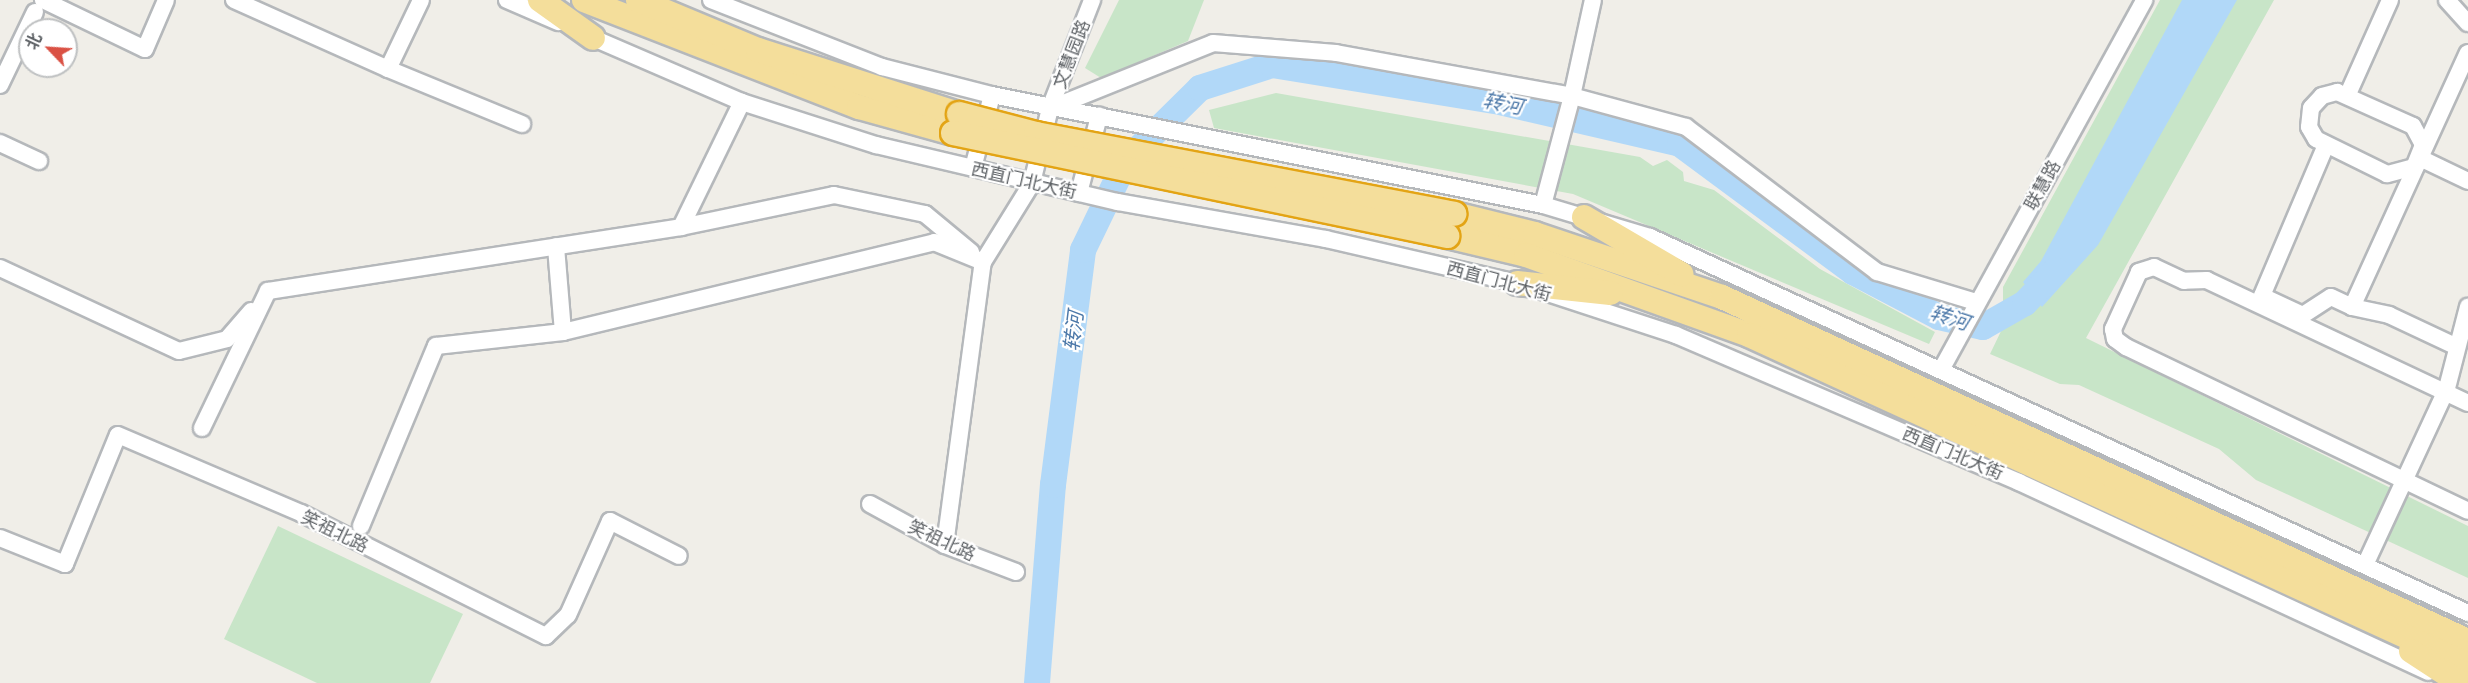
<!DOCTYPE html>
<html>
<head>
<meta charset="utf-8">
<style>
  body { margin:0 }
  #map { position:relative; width:2468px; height:683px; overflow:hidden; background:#f0eee8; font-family:Commissioner,"Noto Sans SC",sans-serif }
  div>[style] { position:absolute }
  .green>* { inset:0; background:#c8e5c8 }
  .water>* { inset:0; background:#b1d8f8 }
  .river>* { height:26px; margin:-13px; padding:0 13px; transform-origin:13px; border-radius:13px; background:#b1d8f8 }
  .roads { filter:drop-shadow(2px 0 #b5b8bb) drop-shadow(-2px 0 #b5b8bb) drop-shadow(0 2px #b5b8bb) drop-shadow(0 -2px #b5b8bb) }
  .minor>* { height:16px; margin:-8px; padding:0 8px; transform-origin:8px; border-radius:8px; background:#fff }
  .highway>* { height:24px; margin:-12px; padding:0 12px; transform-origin:12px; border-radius:12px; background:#f4de9b }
  .bridges { filter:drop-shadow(2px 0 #e3a415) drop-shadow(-2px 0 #e3a415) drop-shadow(0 2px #e3a415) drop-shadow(0 -2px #e3a415) }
  .highway-bridge>* { height:24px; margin:-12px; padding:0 12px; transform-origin:12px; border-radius:12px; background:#f4de9b }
  span { translate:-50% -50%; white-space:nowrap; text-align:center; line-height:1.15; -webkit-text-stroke:4.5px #fff; paint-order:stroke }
  .street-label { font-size:18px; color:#5f6367 }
  .water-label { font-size:20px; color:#4d79a9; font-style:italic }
  .north { position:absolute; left:18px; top:18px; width:60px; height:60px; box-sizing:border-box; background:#fff; border:2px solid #bfc1c2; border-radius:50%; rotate:295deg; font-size:16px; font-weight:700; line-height:24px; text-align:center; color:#5f6367 }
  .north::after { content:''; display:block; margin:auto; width:21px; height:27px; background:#da5144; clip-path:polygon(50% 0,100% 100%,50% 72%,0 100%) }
</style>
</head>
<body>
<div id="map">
  <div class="green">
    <i style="clip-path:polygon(1119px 0,1204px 0,1188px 41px,1101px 78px,1085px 68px)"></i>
    <i style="clip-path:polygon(2160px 0,2274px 0,2086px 338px,2468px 526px,2468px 578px,2256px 480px,2219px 449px,2079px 385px,2060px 384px,1990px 354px,2003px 327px,2003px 287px)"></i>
    <i style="clip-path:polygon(1276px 93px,1640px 157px,1653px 166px,1667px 160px,1683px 172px,1684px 181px,1714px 190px,1820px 269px,1935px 332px,1929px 344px,1573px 194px,1214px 128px,1209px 110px)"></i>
    <i style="clip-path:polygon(278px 526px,463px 614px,430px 683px,317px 683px,224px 639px)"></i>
  </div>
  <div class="water">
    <i style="clip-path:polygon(2182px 0,2237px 0,2098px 245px,2042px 307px,2023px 282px,2041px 261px)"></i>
  </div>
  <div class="river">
    <i style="left:1037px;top:683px;width:199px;rotate:-85.4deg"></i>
    <i style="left:1053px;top:485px;width:237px;rotate:-82.7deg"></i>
    <i style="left:1083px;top:250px;width:99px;rotate:-64.2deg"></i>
    <i style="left:1126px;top:161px;width:104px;rotate:-44.6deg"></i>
    <i style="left:1200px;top:88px;width:76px;rotate:-17.7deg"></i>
    <i style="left:1272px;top:65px;width:231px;rotate:9.2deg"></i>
    <i style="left:1500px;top:102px;width:185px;rotate:13.1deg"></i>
    <i style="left:1680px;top:144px;width:215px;rotate:36.5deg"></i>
    <i style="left:1853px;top:272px;width:97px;rotate:27.6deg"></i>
    <i style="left:1939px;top:317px;width:45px;rotate:12.8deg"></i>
    <i style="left:1983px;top:327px;width:48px;rotate:-29.7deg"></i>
    <i style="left:2025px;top:303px;width:45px;rotate:-46.8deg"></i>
  </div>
  <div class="roads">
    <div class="minor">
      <i style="left:43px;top:0;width:113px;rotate:25.7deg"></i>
      <i style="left:145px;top:49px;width:53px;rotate:-66.8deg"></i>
      <i style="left:234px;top:0;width:169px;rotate:24.1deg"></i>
      <i style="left:388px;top:69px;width:76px;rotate:-64.4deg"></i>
      <i style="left:507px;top:0;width:56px;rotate:23.3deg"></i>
      <i style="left:711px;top:0;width:184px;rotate:21.4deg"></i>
      <i style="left:882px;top:67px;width:114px;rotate:14.3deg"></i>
      <i style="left:992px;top:95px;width:562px;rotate:11.29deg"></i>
      <i style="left:1543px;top:205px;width:112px;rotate:16.7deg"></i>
      <i style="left:1650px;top:237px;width:900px;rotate:24.69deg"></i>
      <i style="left:2447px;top:0;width:31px;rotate:48deg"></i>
      <i style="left:584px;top:34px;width:172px;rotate:23.3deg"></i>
      <i style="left:742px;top:102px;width:141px;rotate:17.8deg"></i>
      <i style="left:876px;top:145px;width:249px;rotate:13.3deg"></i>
      <i style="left:1118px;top:202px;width:211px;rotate:10.1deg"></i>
      <i style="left:1326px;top:239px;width:196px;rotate:13deg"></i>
      <i style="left:1517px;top:283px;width:167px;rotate:18.1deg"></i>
      <i style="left:1676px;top:335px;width:373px;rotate:23.2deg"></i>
      <i style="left:2019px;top:482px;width:451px;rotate:24.9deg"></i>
      <i style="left:388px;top:69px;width:145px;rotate:22.3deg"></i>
      <i style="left:0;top:85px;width:81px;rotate:-64.4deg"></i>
      <i style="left:2337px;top:92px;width:83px;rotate:24.1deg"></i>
      <i style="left:2413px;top:126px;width:21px;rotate:62deg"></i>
      <i style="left:2423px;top:145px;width:24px;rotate:112deg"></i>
      <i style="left:2414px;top:167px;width:28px;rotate:165deg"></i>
      <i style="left:2387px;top:174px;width:79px;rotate:-153.8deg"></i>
      <i style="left:2316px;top:139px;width:14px;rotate:-120deg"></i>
      <i style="left:2309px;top:127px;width:19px;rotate:-84deg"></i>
      <i style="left:2311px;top:108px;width:16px;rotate:-47deg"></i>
      <i style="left:2322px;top:96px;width:16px;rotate:-15deg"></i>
      <i style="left:2348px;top:94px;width:103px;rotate:-65.9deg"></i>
      <i style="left:1054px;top:107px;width:171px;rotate:-21.9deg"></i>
      <i style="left:1213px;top:43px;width:123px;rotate:4.6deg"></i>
      <i style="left:1336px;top:53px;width:240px;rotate:10.3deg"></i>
      <i style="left:1572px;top:96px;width:98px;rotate:-77.7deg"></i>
      <i style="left:0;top:143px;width:43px;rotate:24.8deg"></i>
      <i style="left:2326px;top:145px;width:164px;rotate:113deg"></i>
      <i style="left:2262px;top:296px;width:45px;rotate:24.9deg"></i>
      <i style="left:2303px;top:315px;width:33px;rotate:-33deg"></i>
      <i style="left:2331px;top:297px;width:23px;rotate:25deg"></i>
      <i style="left:2352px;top:307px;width:279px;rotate:-65.5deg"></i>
      <i style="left:2420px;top:158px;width:53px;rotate:25.6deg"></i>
      <i style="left:973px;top:168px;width:75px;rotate:-75.4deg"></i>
      <i style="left:1079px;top:193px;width:80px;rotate:-75.4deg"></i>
      <i style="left:1543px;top:205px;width:113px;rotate:-75.1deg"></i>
      <i style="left:1572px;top:96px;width:118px;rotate:15.2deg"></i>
      <i style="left:1686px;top:127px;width:240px;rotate:37.2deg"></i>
      <i style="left:1877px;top:272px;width:103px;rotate:16.9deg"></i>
      <i style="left:681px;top:227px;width:156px;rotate:-11.8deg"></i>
      <i style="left:834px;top:195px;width:93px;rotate:11.8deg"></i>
      <i style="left:925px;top:214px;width:60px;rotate:39.6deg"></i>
      <i style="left:0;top:268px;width:197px;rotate:24.9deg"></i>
      <i style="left:179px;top:351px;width:49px;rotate:-14deg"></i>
      <i style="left:227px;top:339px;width:37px;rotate:-49deg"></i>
      <i style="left:2352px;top:307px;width:38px;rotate:12deg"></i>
      <i style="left:2389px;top:315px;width:73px;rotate:25.2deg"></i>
      <i style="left:563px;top:332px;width:382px;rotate:-13.6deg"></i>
      <i style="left:934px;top:242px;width:53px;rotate:22.2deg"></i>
      <i style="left:1941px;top:370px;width:422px;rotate:-61.2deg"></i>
      <i style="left:2468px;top:403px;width:289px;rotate:-154.8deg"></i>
      <i style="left:2207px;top:280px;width:23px;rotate:178deg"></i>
      <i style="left:2184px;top:281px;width:33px;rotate:-155deg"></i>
      <i style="left:2154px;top:267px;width:16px;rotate:162deg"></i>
      <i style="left:2139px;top:272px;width:63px;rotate:114.5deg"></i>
      <i style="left:2113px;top:329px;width:10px;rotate:79deg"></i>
      <i style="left:2115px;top:339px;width:14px;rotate:36deg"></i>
      <i style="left:2126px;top:347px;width:379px;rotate:25.6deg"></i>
      <i style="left:202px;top:428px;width:152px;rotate:-64.3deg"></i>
      <i style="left:268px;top:291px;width:418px;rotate:-8.8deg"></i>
      <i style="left:681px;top:227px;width:139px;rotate:-64deg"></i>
      <i style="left:870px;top:504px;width:85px;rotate:28.7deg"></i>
      <i style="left:945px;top:545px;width:76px;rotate:20.8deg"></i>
      <i style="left:361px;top:526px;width:195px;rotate:-67.4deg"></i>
      <i style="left:436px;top:346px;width:128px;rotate:-6.3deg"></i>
      <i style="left:563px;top:332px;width:86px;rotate:-94.7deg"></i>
      <i style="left:0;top:538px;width:70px;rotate:21.8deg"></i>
      <i style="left:65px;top:564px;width:139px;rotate:-67.7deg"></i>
      <i style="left:118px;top:435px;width:199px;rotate:23.1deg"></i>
      <i style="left:301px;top:513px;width:274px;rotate:26.7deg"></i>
      <i style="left:546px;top:636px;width:30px;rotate:-44deg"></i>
      <i style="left:568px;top:615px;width:103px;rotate:-65.9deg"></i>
      <i style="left:610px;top:521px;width:77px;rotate:26.9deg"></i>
      <i style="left:945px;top:545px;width:286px;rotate:-82.4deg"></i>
      <i style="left:983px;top:262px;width:93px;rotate:-58.2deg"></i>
      <i style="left:1032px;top:183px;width:77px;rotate:-76.5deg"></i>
      <i style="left:1050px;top:108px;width:116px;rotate:-68.7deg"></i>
      <i style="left:2365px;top:565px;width:195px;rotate:-65.1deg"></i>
      <i style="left:2447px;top:388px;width:84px;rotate:-75.5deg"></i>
    </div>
    <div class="highway">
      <i style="left:540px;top:0;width:65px;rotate:35.6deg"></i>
      <i style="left:584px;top:0;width:295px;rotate:21.3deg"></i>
      <i style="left:859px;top:107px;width:98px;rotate:15.5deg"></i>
      <i style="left:638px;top:0;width:130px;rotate:22.6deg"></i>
      <i style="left:758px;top:50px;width:211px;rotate:17.7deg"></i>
      <i style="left:1454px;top:214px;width:83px;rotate:13.9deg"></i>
      <i style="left:1535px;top:234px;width:197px;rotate:18.6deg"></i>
      <i style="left:1722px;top:297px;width:821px;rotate:24.76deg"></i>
      <i style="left:1584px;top:217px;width:113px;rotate:30.4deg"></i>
      <i style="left:1447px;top:236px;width:81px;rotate:13.5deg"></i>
      <i style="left:1526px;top:255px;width:237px;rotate:19.7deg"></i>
      <i style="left:1749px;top:335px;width:791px;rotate:24.65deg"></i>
      <i style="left:1517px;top:283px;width:94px;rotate:6.1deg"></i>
      <i style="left:2411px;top:651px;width:59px;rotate:33.1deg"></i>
    </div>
  </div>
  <div class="bridges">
    <div class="highway-bridge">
      <i style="left:959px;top:114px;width:80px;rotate:14.6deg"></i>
      <i style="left:1036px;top:134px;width:426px;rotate:10.8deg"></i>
      <i style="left:953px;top:133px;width:505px;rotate:11.78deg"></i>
    </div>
  </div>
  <div class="street-label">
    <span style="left:1071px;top:54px;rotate:-69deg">文慧园路</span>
    <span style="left:1024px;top:180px;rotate:13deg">西直门北大街</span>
    <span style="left:2042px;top:185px;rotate:-61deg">联慧路</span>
    <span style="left:1499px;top:281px;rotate:15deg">西直门北大街</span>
    <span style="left:1953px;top:453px;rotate:23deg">西直门北大街</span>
    <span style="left:335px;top:531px;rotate:26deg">笑祖北路</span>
    <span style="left:942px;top:540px;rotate:25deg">笑祖北路</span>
  </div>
  <div class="water-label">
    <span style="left:1503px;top:103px;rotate:11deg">转河</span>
    <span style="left:1950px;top:317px;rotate:18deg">转河</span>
    <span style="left:1073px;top:331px;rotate:-83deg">转河</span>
  </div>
  <div class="north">北</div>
</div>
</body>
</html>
